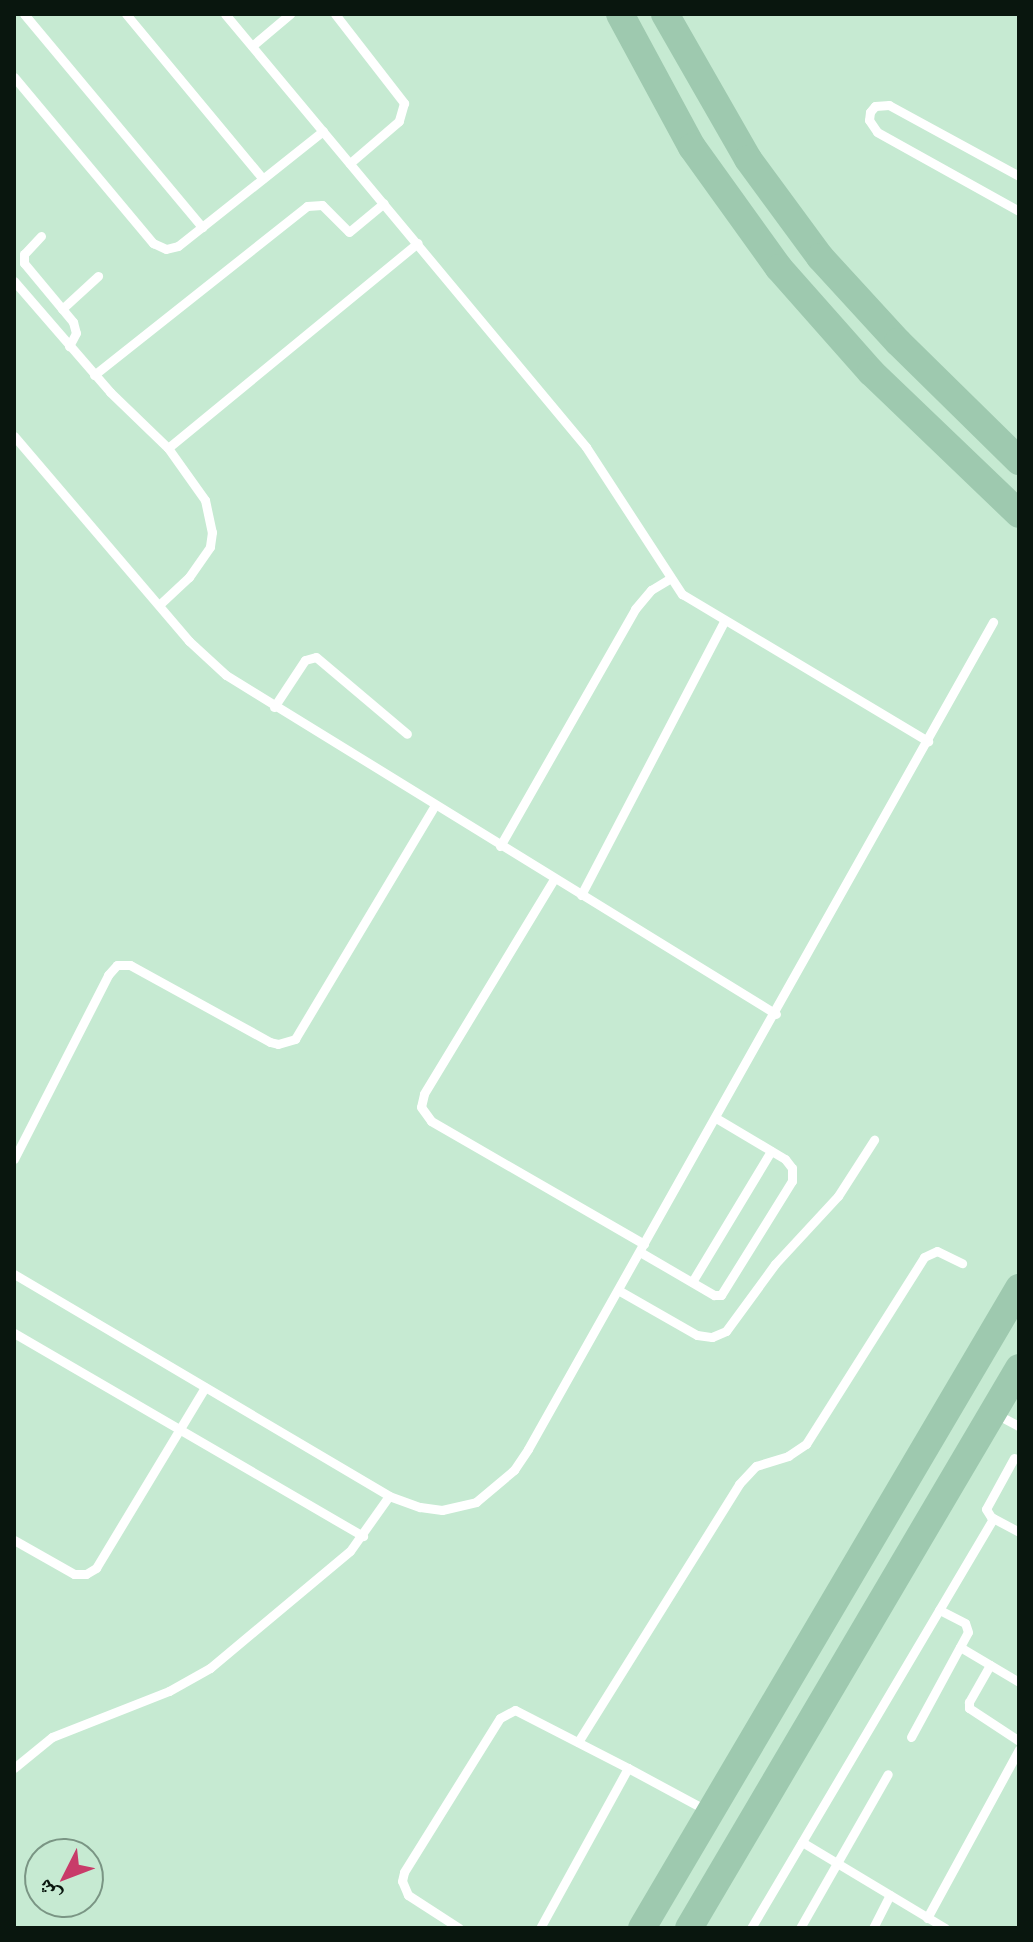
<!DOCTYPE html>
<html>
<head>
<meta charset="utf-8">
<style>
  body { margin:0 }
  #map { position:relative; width:1033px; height:1942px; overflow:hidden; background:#c6ead2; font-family:"Open Sans","Noto Naskh Arabic",sans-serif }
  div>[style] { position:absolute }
  .lane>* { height:9px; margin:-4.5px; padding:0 4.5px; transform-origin:4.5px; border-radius:4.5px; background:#fff }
  .primary>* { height:28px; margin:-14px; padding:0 14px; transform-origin:14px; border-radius:14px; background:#9ec9af }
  span { translate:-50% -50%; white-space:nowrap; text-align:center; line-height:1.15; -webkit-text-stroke:7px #c6ead2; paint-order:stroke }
  .frame { position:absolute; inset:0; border:16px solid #09160e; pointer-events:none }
  .north { position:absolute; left:24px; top:1838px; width:80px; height:80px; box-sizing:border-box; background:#c6ead2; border:2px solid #7a9584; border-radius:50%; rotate:228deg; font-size:22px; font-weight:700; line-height:32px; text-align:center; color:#09160e }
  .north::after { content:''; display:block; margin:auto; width:28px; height:36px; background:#c83b69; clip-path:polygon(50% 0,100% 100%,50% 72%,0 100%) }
</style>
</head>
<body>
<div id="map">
  <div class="lane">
    <i style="left:24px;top:14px;width:278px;rotate:50.1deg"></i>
    <i style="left:126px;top:14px;width:214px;rotate:50.3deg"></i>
    <i style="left:225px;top:14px;width:564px;rotate:50.18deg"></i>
    <i style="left:586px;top:447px;width:176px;rotate:56.9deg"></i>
    <i style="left:682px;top:594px;width:287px;rotate:30.9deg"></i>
    <i style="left:335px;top:14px;width:113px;rotate:52.2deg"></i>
    <i style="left:404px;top:103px;width:19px;rotate:106deg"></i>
    <i style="left:399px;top:121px;width:65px;rotate:139.4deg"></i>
    <i style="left:252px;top:46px;width:50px;rotate:-40.1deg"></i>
    <i style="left:14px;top:77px;width:217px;rotate:50.1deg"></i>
    <i style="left:153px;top:243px;width:14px;rotate:25deg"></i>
    <i style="left:166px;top:249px;width:12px;rotate:-14deg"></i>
    <i style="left:178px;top:246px;width:185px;rotate:-38.4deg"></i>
    <i style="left:1019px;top:176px;width:148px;rotate:-151.4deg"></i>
    <i style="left:889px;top:105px;width:14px;rotate:176deg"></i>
    <i style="left:875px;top:106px;width:8px;rotate:130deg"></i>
    <i style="left:870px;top:112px;width:8px;rotate:97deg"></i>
    <i style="left:869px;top:120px;width:14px;rotate:56deg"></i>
    <i style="left:877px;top:132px;width:162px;rotate:29.1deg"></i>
    <i style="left:41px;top:236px;width:25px;rotate:133deg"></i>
    <i style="left:24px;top:254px;width:9px;rotate:90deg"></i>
    <i style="left:24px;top:263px;width:77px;rotate:50.3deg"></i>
    <i style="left:73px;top:322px;width:11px;rotate:75deg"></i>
    <i style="left:76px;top:333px;width:15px;rotate:118deg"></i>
    <i style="left:14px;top:281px;width:147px;rotate:49.1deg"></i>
    <i style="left:110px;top:392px;width:81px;rotate:44deg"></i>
    <i style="left:168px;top:448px;width:64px;rotate:54.6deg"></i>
    <i style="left:205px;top:500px;width:33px;rotate:78deg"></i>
    <i style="left:212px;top:532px;width:15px;rotate:98deg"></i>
    <i style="left:210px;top:547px;width:37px;rotate:125deg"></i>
    <i style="left:189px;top:577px;width:41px;rotate:137deg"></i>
    <i style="left:62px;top:309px;width:49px;rotate:-42.5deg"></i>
    <i style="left:94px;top:375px;width:272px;rotate:-38.4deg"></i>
    <i style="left:307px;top:206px;width:15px;rotate:-4deg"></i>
    <i style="left:322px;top:205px;width:38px;rotate:45deg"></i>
    <i style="left:349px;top:232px;width:45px;rotate:-39.6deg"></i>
    <i style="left:14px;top:436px;width:270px;rotate:49.5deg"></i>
    <i style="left:189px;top:641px;width:50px;rotate:42.6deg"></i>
    <i style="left:226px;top:675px;width:646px;rotate:31.65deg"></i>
    <i style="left:168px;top:448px;width:323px;rotate:-39.4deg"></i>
    <i style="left:274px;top:707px;width:56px;rotate:-56.6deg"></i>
    <i style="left:305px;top:660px;width:11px;rotate:-15deg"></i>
    <i style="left:316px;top:657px;width:119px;rotate:40.2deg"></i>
    <i style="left:500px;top:846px;width:273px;rotate:-60.3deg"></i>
    <i style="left:635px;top:609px;width:25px;rotate:-50deg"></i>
    <i style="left:651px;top:590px;width:21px;rotate:-31deg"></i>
    <i style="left:554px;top:879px;width:251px;rotate:121.2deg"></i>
    <i style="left:424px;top:1094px;width:13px;rotate:103deg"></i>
    <i style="left:421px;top:1107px;width:17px;rotate:54deg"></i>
    <i style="left:431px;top:1121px;width:246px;rotate:30deg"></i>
    <i style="left:581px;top:895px;width:308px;rotate:-62.4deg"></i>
    <i style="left:14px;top:1159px;width:207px;rotate:-62.9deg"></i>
    <i style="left:108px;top:975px;width:13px;rotate:-48deg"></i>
    <i style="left:117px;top:965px;width:13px"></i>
    <i style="left:130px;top:965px;width:160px;rotate:28.8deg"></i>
    <i style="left:270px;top:1042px;width:8px;rotate:14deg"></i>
    <i style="left:278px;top:1044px;width:18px;rotate:-16deg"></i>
    <i style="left:295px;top:1039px;width:273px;rotate:-59.1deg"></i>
    <i style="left:640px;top:1252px;width:86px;rotate:30.2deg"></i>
    <i style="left:714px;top:1295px;width:7px"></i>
    <i style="left:721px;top:1295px;width:134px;rotate:-58.1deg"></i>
    <i style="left:792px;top:1181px;width:13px;rotate:-90deg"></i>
    <i style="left:792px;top:1168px;width:11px;rotate:-128deg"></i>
    <i style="left:785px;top:1159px;width:80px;rotate:-149.3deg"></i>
    <i style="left:14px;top:1274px;width:436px;rotate:30.6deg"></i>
    <i style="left:389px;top:1496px;width:33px;rotate:20deg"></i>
    <i style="left:420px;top:1507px;width:22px;rotate:8deg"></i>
    <i style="left:442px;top:1510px;width:35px;rotate:-13deg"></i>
    <i style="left:476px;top:1502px;width:50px;rotate:-40.1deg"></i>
    <i style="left:514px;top:1470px;width:25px;rotate:-56deg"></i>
    <i style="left:528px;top:1449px;width:949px;rotate:-60.65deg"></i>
    <i style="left:692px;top:1282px;width:153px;rotate:-58.9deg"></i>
    <i style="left:618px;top:1290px;width:91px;rotate:29.7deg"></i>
    <i style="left:697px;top:1335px;width:15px;rotate:8deg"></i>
    <i style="left:712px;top:1337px;width:15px;rotate:-23deg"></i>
    <i style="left:726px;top:1331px;width:83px;rotate:-53.8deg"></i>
    <i style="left:775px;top:1264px;width:93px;rotate:-47.2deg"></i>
    <i style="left:838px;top:1196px;width:67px;rotate:-57.3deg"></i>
    <i style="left:14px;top:1333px;width:404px;rotate:30.2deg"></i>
    <i style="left:996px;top:1414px;width:26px;rotate:28deg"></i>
    <i style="left:1014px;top:1458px;width:58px;rotate:118.8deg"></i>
    <i style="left:986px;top:1509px;width:9px;rotate:58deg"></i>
    <i style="left:991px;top:1517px;width:32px;rotate:28deg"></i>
    <i style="left:14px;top:1540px;width:69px;rotate:29.5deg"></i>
    <i style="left:74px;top:1574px;width:12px"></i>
    <i style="left:86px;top:1574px;width:12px;rotate:-31deg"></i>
    <i style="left:96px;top:1568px;width:211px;rotate:-58.9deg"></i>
    <i style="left:960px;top:1647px;width:69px;rotate:30.7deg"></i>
    <i style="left:990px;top:1665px;width:43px;rotate:119.6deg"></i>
    <i style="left:969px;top:1702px;width:6px;rotate:90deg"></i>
    <i style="left:969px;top:1708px;width:60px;rotate:33.4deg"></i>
    <i style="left:911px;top:1737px;width:119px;rotate:-61.5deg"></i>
    <i style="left:968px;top:1632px;width:9px;rotate:-108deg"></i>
    <i style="left:965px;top:1623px;width:29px;rotate:-153deg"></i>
    <i style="left:578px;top:1742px;width:304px;rotate:-58deg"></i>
    <i style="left:739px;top:1484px;width:25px;rotate:-47deg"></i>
    <i style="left:756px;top:1466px;width:34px;rotate:-17deg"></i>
    <i style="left:788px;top:1456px;width:22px;rotate:-34deg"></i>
    <i style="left:806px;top:1444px;width:221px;rotate:-57.7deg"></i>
    <i style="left:924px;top:1257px;width:14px;rotate:-25deg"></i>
    <i style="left:937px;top:1251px;width:28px;rotate:26deg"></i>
    <i style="left:14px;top:1768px;width:49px;rotate:-39.2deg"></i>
    <i style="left:52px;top:1737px;width:126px;rotate:-21.5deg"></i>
    <i style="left:169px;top:1691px;width:47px;rotate:-29.3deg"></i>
    <i style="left:210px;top:1668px;width:182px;rotate:-39.9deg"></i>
    <i style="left:350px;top:1551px;width:67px;rotate:-54.7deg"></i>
    <i style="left:628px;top:1768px;width:89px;rotate:28.3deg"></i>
    <i style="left:802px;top:1842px;width:167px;rotate:31deg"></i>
    <i style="left:927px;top:1918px;width:192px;rotate:-61.4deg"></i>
    <i style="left:459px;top:1928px;width:61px;rotate:-147.1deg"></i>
    <i style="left:408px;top:1895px;width:15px;rotate:-113deg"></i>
    <i style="left:402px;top:1881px;width:9px;rotate:-77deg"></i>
    <i style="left:404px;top:1872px;width:181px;rotate:-58.1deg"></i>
    <i style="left:500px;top:1718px;width:17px;rotate:-28deg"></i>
    <i style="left:515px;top:1710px;width:127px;rotate:27.2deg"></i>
    <i style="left:628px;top:1768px;width:183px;rotate:118.8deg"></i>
    <i style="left:751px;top:1928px;width:476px;rotate:-59.4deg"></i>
    <i style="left:800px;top:1928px;width:177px;rotate:-60.3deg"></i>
    <i style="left:873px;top:1928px;width:37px;rotate:-63deg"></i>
  </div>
  <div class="primary">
    <i style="left:620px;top:14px;width:151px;rotate:61.6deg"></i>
    <i style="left:692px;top:147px;width:149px;rotate:54.3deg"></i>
    <i style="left:779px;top:268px;width:139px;rotate:48.5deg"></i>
    <i style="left:871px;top:372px;width:205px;rotate:43.8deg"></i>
    <i style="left:665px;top:14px;width:167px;rotate:60.2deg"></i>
    <i style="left:748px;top:159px;width:122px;rotate:53.7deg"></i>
    <i style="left:820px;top:257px;width:115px;rotate:47.5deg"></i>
    <i style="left:898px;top:342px;width:170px;rotate:44.5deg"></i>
    <i style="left:642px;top:1928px;width:743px;rotate:-59.5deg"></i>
    <i style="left:689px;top:1928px;width:650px;rotate:-59.49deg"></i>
  </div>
  <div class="frame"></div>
  <div class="north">ش</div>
</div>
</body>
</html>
